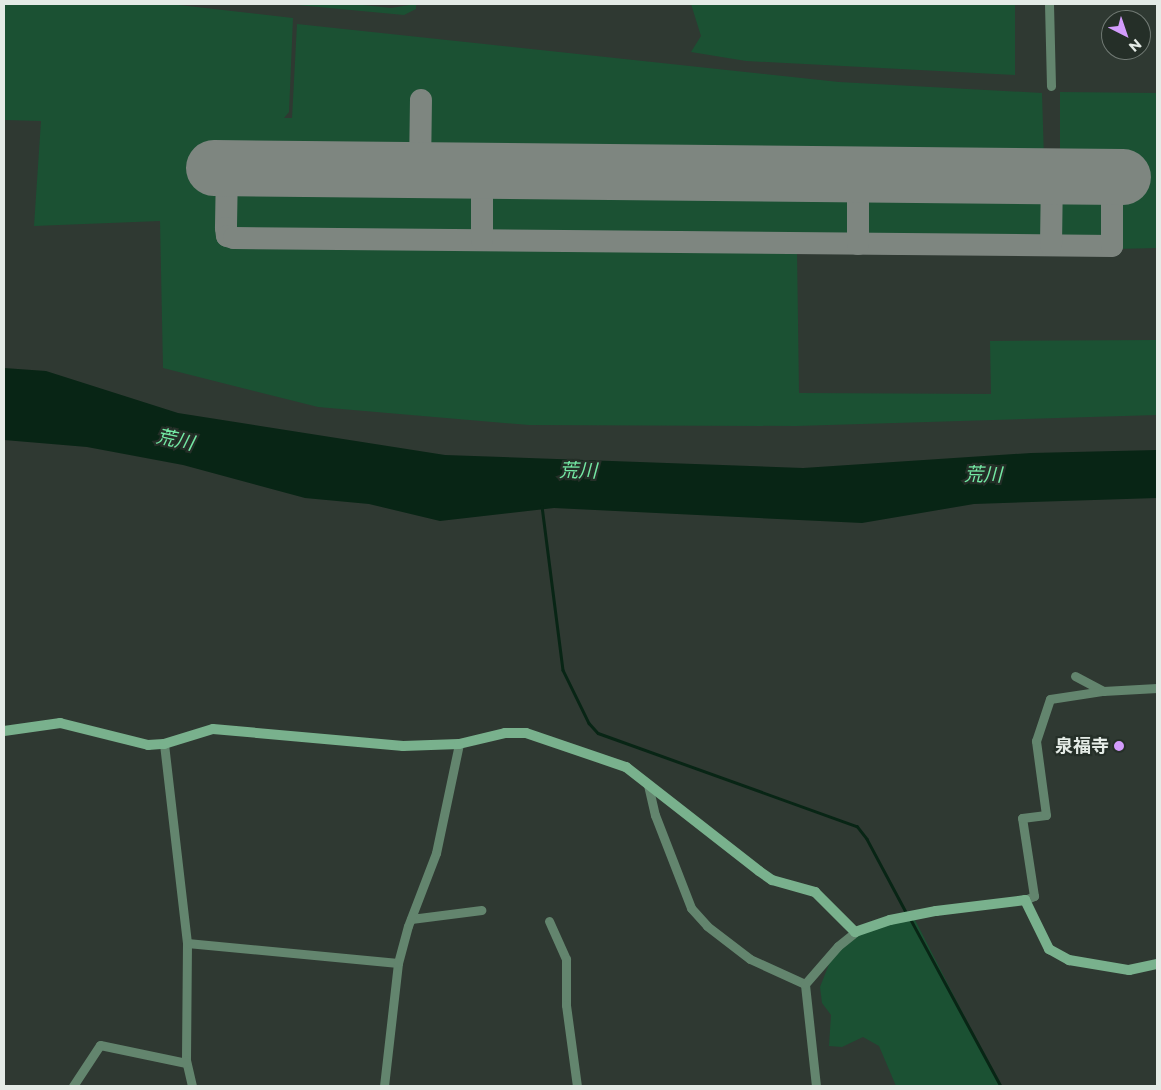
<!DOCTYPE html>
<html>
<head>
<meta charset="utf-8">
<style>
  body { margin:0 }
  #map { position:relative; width:1161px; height:1090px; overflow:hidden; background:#2f3932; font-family:Montserrat,"Noto Sans JP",sans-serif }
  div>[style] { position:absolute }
  .green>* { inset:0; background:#1b5133 }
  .water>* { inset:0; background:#082515 }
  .stream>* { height:2.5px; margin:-1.25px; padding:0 1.25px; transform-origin:1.25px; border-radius:1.25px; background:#082515 }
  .taxiway>* { height:22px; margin:-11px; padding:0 11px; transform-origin:11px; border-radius:11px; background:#7e8680 }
  .runway>* { height:56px; margin:-28px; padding:0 28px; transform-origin:28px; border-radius:28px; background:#7e8680 }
  .street>* { height:9px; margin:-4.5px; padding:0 4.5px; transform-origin:4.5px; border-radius:4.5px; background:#63856e }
  .secondary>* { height:10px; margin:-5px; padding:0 5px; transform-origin:5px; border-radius:5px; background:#79b18d }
  .dots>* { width:14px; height:14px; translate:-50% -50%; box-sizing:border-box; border:2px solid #252f28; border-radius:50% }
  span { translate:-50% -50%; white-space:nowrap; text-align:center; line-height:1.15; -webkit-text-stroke:4.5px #252f28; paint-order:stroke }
  .poi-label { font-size:18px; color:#e4ebe6; font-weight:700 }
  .right { translate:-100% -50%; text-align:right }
  .water-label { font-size:19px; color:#74e9a4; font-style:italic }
  .frame { position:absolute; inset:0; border:5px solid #e4ebe6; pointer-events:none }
  .north { position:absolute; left:1101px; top:10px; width:50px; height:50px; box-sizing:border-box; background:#252f28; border:1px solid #717a74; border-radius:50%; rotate:139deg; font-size:14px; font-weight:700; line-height:20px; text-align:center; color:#e4ebe6 }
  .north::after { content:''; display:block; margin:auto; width:18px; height:22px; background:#d39cfc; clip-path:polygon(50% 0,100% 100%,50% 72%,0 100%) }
</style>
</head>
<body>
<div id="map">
  <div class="green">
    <i style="clip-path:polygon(4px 4px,170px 4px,293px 18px,289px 112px,284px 118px,292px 118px,297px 24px,839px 82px,1042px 93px,1044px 159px,211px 154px,209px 182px,220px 182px,220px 244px,797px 250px,799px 393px,991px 394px,990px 341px,1157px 340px,1157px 415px,796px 426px,529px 425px,318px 407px,163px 368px,160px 221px,34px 226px,41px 121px,4px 120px)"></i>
    <i style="clip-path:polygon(287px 4px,353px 4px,391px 8px,416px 4px,416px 9px,404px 15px)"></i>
    <i style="clip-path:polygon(691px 4px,1015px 4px,1015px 75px,746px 61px,691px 52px,701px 36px)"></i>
    <i style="clip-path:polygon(1060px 92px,1157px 93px,1157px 248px,1116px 249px,1118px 193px,1127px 192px,1126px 158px,1060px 161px)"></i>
    <i style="clip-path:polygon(235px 183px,475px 186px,476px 233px,234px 231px)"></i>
    <i style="clip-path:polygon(490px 186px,850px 188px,850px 234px,490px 234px)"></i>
    <i style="clip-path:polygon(868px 190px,1044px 193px,1044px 238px,866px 234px)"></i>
    <i style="clip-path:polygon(1105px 193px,1106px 238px,1061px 240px,1061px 194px)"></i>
    <i style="clip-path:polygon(913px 916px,999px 1084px,1001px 1086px,896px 1086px,879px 1046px,863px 1037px,842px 1047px,829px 1046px,831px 1015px,822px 1003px,820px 987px,835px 949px,855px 932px)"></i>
  </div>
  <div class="water">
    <i style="clip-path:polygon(4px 368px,46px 371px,178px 413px,445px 455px,803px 468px,1031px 453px,1157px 450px,1157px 498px,974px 504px,862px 523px,554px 508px,440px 521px,369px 504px,305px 498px,183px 465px,87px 447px,4px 440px)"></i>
  </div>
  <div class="stream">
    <i style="left:542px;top:506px;width:165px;rotate:82.7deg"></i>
    <i style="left:563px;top:670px;width:59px;rotate:63.9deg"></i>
    <i style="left:589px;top:723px;width:13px;rotate:48deg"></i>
    <i style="left:598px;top:733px;width:275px;rotate:19.8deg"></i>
    <i style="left:857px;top:826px;width:16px;rotate:52deg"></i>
    <i style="left:867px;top:839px;width:85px;rotate:61.9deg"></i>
    <i style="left:910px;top:918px;width:191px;rotate:61.6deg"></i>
  </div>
  <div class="taxiway">
    <i style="left:227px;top:168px;width:60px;rotate:91deg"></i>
    <i style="left:226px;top:228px;width:8px;rotate:83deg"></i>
    <i style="left:227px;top:236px;width:7px;rotate:16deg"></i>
    <i style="left:234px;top:238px;width:878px;rotate:0.52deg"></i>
    <i style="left:1112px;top:246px;width:69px;rotate:-90deg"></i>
    <i style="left:420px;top:170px;width:70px;rotate:-89.2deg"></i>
    <i style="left:482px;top:170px;width:70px;rotate:90deg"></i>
    <i style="left:858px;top:174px;width:70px;rotate:90deg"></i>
    <i style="left:1051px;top:245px;width:69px;rotate:-89.2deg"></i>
  </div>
  <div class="runway">
    <i style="left:214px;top:168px;width:909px;rotate:0.57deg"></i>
  </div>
  <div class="street">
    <i style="left:1049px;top:4px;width:82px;rotate:88.6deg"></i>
    <i style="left:1075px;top:676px;width:32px;rotate:28deg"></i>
    <i style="left:164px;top:744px;width:200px;rotate:83.4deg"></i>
    <i style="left:187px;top:943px;width:117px;rotate:90.5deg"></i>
    <i style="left:186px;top:1060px;width:27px;rotate:77deg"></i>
    <i style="left:648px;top:785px;width:31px;rotate:77deg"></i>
    <i style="left:655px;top:815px;width:100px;rotate:68.8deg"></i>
    <i style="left:691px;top:908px;width:24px;rotate:48deg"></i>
    <i style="left:707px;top:926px;width:54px;rotate:37.5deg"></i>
    <i style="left:750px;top:959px;width:60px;rotate:24.4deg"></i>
    <i style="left:1025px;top:900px;width:10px;rotate:-24deg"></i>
    <i style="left:1034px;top:896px;width:79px;rotate:-98.7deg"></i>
    <i style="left:1022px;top:818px;width:24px;rotate:-7deg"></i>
    <i style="left:1046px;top:815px;width:75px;rotate:-97.7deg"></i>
    <i style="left:1036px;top:741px;width:44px;rotate:-71.6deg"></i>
    <i style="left:1050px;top:699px;width:54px;rotate:-8.6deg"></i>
    <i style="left:1103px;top:691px;width:54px;rotate:-3.2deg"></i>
    <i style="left:411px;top:919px;width:71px;rotate:-7.3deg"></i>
    <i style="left:549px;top:921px;width:42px;rotate:65.9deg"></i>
    <i style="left:566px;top:959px;width:46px;rotate:90deg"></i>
    <i style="left:566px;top:1005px;width:82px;rotate:82.3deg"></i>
    <i style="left:187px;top:943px;width:212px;rotate:5.4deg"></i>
    <i style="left:73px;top:1086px;width:49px;rotate:-56.6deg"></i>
    <i style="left:100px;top:1045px;width:88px;rotate:11.8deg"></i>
    <i style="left:384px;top:1086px;width:124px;rotate:-83.5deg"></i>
    <i style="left:398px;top:963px;width:38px;rotate:-75deg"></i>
    <i style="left:408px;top:926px;width:78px;rotate:-69deg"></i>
    <i style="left:436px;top:853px;width:111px;rotate:-78.1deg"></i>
    <i style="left:816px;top:1086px;width:103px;rotate:-96.2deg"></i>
    <i style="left:805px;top:984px;width:50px;rotate:-49deg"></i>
    <i style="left:838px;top:946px;width:22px;rotate:-39deg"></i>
  </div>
  <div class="secondary">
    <i style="left:4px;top:731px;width:57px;rotate:-8.1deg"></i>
    <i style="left:60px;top:723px;width:91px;rotate:14deg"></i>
    <i style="left:148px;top:745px;width:16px;rotate:-4deg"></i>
    <i style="left:164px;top:744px;width:51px;rotate:-17deg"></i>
    <i style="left:213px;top:729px;width:191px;rotate:5.1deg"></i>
    <i style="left:403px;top:746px;width:56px;rotate:-2deg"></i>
    <i style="left:459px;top:744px;width:47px;rotate:-13.4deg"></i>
    <i style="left:505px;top:733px;width:21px"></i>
    <i style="left:526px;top:733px;width:106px;rotate:18.8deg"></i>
    <i style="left:626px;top:767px;width:169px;rotate:38deg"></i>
    <i style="left:759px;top:871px;width:16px;rotate:35deg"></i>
    <i style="left:772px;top:880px;width:45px;rotate:15.6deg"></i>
    <i style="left:815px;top:892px;width:57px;rotate:45deg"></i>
    <i style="left:855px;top:932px;width:37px;rotate:-19deg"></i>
    <i style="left:890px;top:920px;width:47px;rotate:-11.1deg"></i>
    <i style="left:936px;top:911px;width:90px;rotate:-7deg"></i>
    <i style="left:1025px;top:900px;width:55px;rotate:63.9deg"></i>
    <i style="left:1049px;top:949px;width:23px;rotate:29deg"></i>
    <i style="left:1069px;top:960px;width:61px;rotate:9.5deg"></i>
    <i style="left:1129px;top:970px;width:29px;rotate:-12deg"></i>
  </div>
  <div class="dots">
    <i style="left:1119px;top:746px;background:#d39cfc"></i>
  </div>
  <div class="poi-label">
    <span class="right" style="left:1109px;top:746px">泉福寺</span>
  </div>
  <div class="water-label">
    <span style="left:175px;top:440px;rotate:12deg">荒川</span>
    <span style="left:578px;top:471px;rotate:1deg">荒川</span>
    <span style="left:983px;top:475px;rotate:1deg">荒川</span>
  </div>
  <div class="frame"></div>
  <div class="north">N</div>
</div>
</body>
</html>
